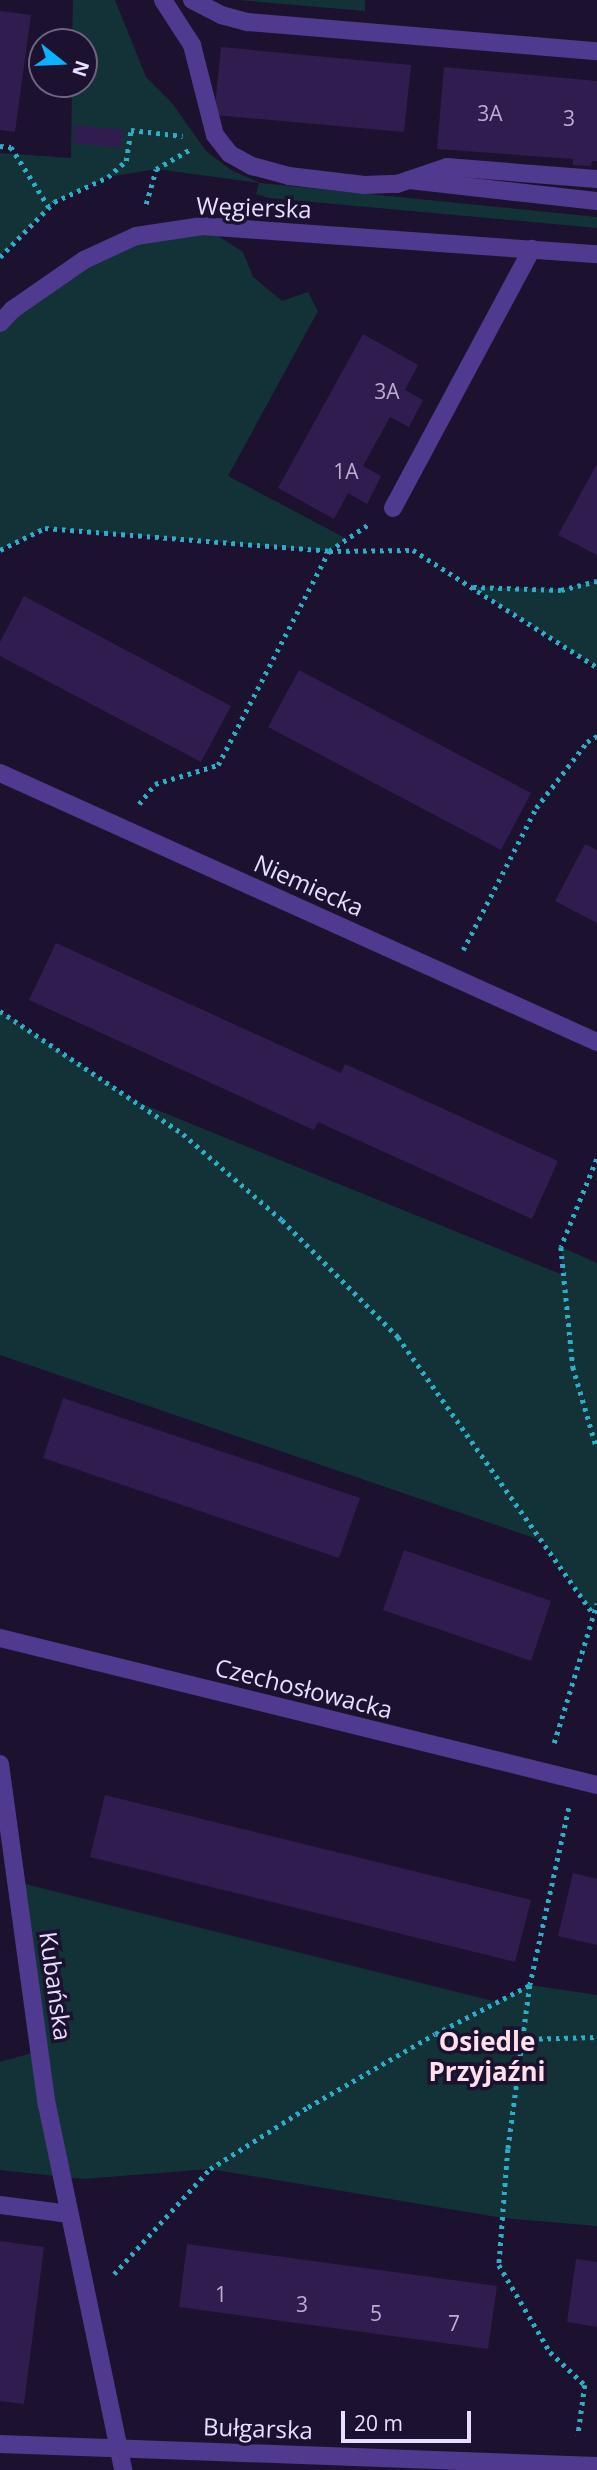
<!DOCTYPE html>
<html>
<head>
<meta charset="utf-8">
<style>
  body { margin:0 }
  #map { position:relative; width:597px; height:2470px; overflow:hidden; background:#1c112e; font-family:"Open Sans",sans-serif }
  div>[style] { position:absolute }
  .green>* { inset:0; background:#133238 }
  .building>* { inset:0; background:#311c50 }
  .path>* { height:4.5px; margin-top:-2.25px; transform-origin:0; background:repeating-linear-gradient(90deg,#2baec6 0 3.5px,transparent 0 8.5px) }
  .lane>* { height:18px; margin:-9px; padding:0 9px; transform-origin:9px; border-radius:9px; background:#4f3a8f }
  .street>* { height:18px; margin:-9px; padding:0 9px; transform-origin:9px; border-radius:9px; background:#4f3a8f }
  span { translate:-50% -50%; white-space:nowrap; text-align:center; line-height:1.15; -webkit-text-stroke:7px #1c112e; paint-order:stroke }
  .number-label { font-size:21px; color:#baaed3 }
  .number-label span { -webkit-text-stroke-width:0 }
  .street-label { font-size:24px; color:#e8deff }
  .neighbourhood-label { font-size:26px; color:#ffe0ed; font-weight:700 }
  .north { position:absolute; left:28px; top:28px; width:70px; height:70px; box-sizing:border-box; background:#1c112e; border:2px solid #6e6382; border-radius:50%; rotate:108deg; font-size:19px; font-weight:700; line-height:28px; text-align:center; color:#e8deff }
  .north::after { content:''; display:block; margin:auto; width:24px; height:32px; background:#0ab3ff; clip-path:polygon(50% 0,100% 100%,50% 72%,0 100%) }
  .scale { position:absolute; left:341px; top:2411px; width:130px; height:32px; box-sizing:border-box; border:4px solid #e8deff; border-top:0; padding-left:9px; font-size:21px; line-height:24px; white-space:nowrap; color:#e8deff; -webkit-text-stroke:5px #1c112e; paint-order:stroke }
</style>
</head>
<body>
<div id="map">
  <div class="green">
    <i style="clip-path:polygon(73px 0,115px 0,146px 77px,172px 103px,206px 151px,231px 170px,260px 183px,597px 217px,597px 228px,269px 198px,256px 194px,259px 183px,156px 169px,108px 177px,54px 202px,0 256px,0 153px,71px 158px,72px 84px,84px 84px,84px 42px,72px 42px)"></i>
    <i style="clip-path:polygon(238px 0,365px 0,365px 11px)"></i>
    <i style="clip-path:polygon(202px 226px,243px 252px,253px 277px,282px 301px,308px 292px,318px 311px,228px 476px,347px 539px,329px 551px,46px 528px,0 550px,0 323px,136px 236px)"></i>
    <i style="clip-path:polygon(597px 581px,597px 667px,472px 587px,561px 589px)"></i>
    <i style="clip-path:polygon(0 1011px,135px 1101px,563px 1275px,561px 1247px,597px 1263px,597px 1603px,593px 1613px,543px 1541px,0 1355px)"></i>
    <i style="clip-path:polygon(17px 1882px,497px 2002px,530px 1985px,597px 1995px,597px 2226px,503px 2218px,210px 2169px,83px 2179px,0 2170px,0 2062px,39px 2051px)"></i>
  </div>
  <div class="building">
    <i style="clip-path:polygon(0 11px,31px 15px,15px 132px,0 130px)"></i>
    <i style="clip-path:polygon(221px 47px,411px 65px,404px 132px,214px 115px)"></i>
    <i style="clip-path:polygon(444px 67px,597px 81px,597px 161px,592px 161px,591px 166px,573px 165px,573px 159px,437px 149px)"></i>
    <i style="clip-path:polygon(75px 125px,124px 130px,121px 148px,73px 143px)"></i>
    <i style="clip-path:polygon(363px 334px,418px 365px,405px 390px,423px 400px,409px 427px,390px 417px,363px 466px,381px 476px,367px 504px,348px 493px,334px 519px,278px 488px)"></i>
    <i style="clip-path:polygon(597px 464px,597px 555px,558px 535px)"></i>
    <i style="clip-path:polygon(24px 596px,231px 706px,201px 762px,0 656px,0 642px)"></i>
    <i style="clip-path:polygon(299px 670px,531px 793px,501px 850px,268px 727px)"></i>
    <i style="clip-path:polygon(585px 844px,597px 850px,597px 923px,555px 901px)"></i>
    <i style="clip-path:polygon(56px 943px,341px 1073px,345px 1064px,558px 1161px,532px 1219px,318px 1122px,314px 1130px,29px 1000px)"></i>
    <i style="clip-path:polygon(63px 1398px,360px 1498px,339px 1558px,43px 1458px)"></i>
    <i style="clip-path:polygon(404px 1550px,551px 1601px,531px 1661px,383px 1610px)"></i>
    <i style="clip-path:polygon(105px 1795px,531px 1900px,515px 1962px,90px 1857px)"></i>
    <i style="clip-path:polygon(573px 1873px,597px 1879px,597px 1945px,558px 1936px)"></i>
    <i style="clip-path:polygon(0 2241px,44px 2247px,24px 2404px,0 2401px)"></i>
    <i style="clip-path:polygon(187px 2244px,497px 2286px,488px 2349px,179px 2307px)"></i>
    <i style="clip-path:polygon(576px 2259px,597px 2262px,597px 2327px,567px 2322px)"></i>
  </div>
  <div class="path">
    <i style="left:0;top:146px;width:11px;rotate:5deg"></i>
    <i style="left:11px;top:147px;width:71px;rotate:57.7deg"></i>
    <i style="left:146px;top:204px;width:36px;rotate:-74deg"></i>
    <i style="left:156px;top:169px;width:39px;rotate:-30deg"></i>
    <i style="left:0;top:257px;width:77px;rotate:-45.5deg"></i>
    <i style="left:54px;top:202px;width:60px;rotate:-24.8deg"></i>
    <i style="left:108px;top:177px;width:24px;rotate:-42deg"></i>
    <i style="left:126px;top:161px;width:31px;rotate:-81deg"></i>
    <i style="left:131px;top:130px;width:52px;rotate:6.6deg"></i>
    <i style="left:0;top:550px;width:50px;rotate:-26.1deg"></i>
    <i style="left:45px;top:528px;width:285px;rotate:4.6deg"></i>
    <i style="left:329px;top:551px;width:84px;rotate:-0.7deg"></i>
    <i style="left:413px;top:550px;width:218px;rotate:32.5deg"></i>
    <i style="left:473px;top:587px;width:88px;rotate:2deg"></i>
    <i style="left:561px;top:590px;width:37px;rotate:-14deg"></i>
    <i style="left:139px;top:804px;width:26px;rotate:-51deg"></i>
    <i style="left:155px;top:784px;width:66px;rotate:-16.8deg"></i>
    <i style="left:218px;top:765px;width:241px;rotate:-62.6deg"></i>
    <i style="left:329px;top:551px;width:48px;rotate:-34deg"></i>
    <i style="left:463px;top:950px;width:160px;rotate:-62.8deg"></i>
    <i style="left:536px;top:808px;width:83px;rotate:-52.3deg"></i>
    <i style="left:587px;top:742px;width:12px;rotate:-31deg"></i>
    <i style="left:0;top:1011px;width:220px;rotate:33.9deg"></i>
    <i style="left:183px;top:1134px;width:131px;rotate:41deg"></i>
    <i style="left:282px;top:1220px;width:165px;rotate:45.2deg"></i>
    <i style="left:398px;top:1337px;width:338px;rotate:54.8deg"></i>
    <i style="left:597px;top:1159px;width:95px;rotate:112.2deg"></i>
    <i style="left:561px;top:1247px;width:121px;rotate:84.3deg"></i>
    <i style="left:573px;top:1367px;width:85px;rotate:73.7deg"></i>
    <i style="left:554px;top:1743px;width:146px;rotate:-72.9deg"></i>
    <i style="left:569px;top:1808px;width:181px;rotate:102.4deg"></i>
    <i style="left:530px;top:1985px;width:165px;rotate:97.6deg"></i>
    <i style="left:508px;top:2149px;width:116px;rotate:94.4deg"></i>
    <i style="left:499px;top:2265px;width:101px;rotate:59.6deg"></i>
    <i style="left:550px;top:2352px;width:48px;rotate:43.3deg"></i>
    <i style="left:585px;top:2385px;width:51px;rotate:97.8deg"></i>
    <i style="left:436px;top:2034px;width:86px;rotate:3.3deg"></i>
    <i style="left:522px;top:2039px;width:75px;rotate:-1.5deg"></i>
    <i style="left:114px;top:2274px;width:142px;rotate:-47.6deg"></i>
    <i style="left:210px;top:2169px;width:116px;rotate:-32.3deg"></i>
    <i style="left:308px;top:2107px;width:146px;rotate:-29.9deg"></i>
    <i style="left:435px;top:2034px;width:107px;rotate:-27.3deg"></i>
  </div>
  <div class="lane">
    <i style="left:163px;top:0;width:54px;rotate:57.2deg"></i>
    <i style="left:192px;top:45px;width:93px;rotate:75.7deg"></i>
    <i style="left:215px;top:135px;width:24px;rotate:52deg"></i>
    <i style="left:230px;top:154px;width:25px;rotate:29deg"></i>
    <i style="left:252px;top:166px;width:38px;rotate:15deg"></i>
    <i style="left:289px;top:176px;width:76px;rotate:6.8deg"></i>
    <i style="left:364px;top:185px;width:33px;rotate:-2deg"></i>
    <i style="left:397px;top:184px;width:53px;rotate:-18.8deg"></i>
    <i style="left:447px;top:167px;width:150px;rotate:4.6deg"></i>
    <i style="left:192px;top:0;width:33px;rotate:27deg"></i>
    <i style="left:221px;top:15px;width:28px;rotate:15deg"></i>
    <i style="left:248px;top:22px;width:350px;rotate:4.8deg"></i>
    <i style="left:409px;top:180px;width:189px;rotate:6.4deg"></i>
  </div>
  <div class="street">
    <i style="left:0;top:323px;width:18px;rotate:-47deg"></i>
    <i style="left:12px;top:310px;width:88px;rotate:-34.8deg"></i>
    <i style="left:84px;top:260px;width:57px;rotate:-24.8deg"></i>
    <i style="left:136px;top:236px;width:67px;rotate:-8.6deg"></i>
    <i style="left:202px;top:226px;width:396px;rotate:4.1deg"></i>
    <i style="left:393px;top:508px;width:294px;rotate:-61.8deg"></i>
    <i style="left:0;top:773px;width:655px;rotate:24.26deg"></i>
    <i style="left:0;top:1638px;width:615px;rotate:13.83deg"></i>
    <i style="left:0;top:1764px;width:344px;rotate:82.2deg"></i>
    <i style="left:47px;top:2105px;width:373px;rotate:78.2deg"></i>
    <i style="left:0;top:2205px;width:70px;rotate:7.4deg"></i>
    <i style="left:0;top:2444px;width:597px;rotate:2.11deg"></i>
  </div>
  <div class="number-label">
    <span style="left:490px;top:113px">3A</span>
    <span style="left:569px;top:118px">3</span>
    <span style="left:387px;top:391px">3A</span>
    <span style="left:346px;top:471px">1A</span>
    <span style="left:221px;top:2294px">1</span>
    <span style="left:302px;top:2304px">3</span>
    <span style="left:376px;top:2313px">5</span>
    <span style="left:454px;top:2323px">7</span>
  </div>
  <div class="street-label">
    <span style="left:254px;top:207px;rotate:2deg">Węgierska</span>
    <span style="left:309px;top:885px;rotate:24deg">Niemiecka</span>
    <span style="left:304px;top:1688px;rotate:14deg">Czechosłowacka</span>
    <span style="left:56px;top:1986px;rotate:82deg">Kubańska</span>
    <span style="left:258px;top:2428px;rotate:2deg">Bułgarska</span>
  </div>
  <div class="neighbourhood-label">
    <span style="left:487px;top:2057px">Osiedle<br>Przyjaźni</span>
  </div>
  <div class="north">N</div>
  <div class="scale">20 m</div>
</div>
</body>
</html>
